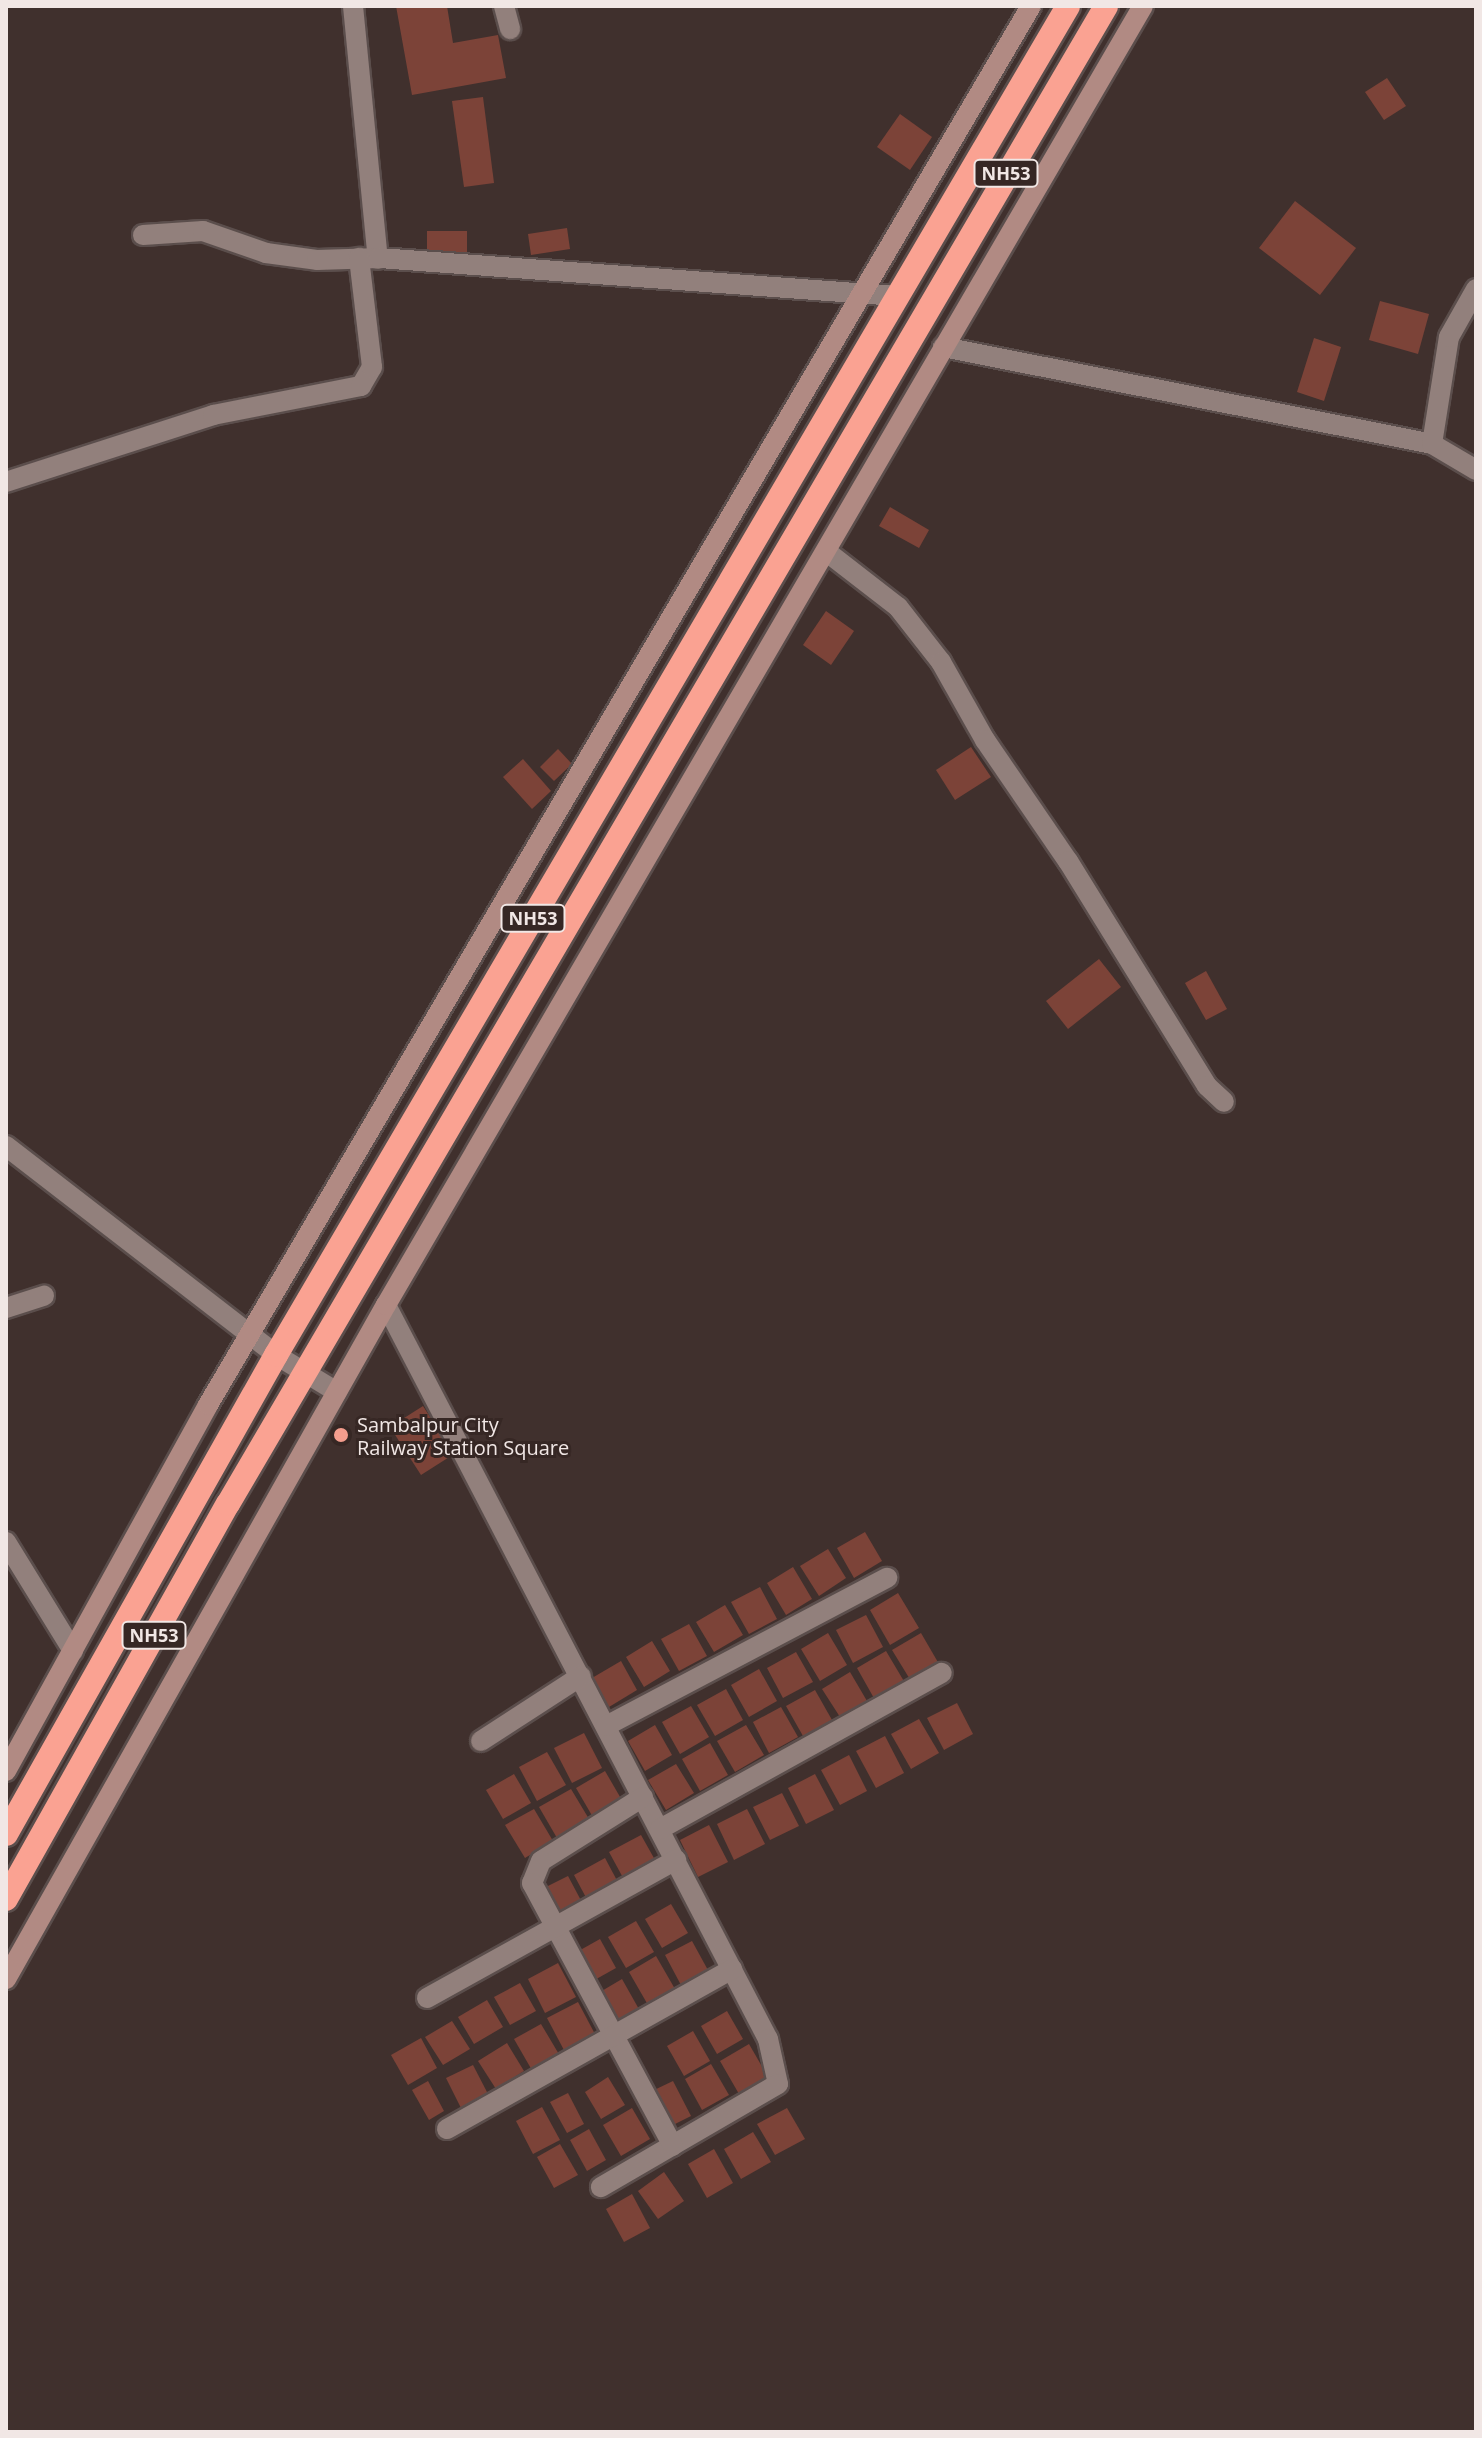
<!DOCTYPE html>
<html>
<head>
<meta charset="utf-8">
<style>
  body { margin:0 }
  #map { position:relative; width:1482px; height:2438px; overflow:hidden; background:#40302d; font-family:"Open Sans",sans-serif }
  div>[style] { position:absolute }
  .building>* { inset:0; background:#7c4338 }
  .roads { filter:drop-shadow(2px 0 #5b4e4c) drop-shadow(-2px 0 #5b4e4c) drop-shadow(0 2px #5b4e4c) drop-shadow(0 -2px #5b4e4c) }
  .street>* { height:20px; margin:-10px; padding:0 10px; transform-origin:10px; border-radius:10px; background:#92807c }
  .secondary>* { height:20px; margin:-10px; padding:0 10px; transform-origin:10px; border-radius:10px; background:#b18a83 }
  .highway>* { height:24px; margin:-12px; padding:0 12px; transform-origin:12px; border-radius:12px; background:#faa292 }
  .dots>* { width:22px; height:22px; translate:-50% -50%; box-sizing:border-box; border:4px solid #362724; border-radius:50% }
  span { translate:-50% -50%; white-space:nowrap; text-align:center; line-height:1.15; -webkit-text-stroke:6px #362724; paint-order:stroke }
  .shield-label span { padding:2px 6px; background:#362724; border:2px solid; border-radius:6px; -webkit-text-stroke-width:0 }
  .shield-label { font-size:18px; color:#f1e7e5; font-weight:700 }
  .poi-label { font-size:20px; color:#f1e7e5 }
  .left { translate:0 -50%; text-align:left }
  .frame { position:absolute; inset:0; border:8px solid #f1e7e5; pointer-events:none }
</style>
</head>
<body>
<div id="map">
  <div class="building">
    <i style="clip-path:polygon(396px 6px,447px 6px,453px 43px,498px 35px,506px 78px,412px 95px)"></i>
    <i style="clip-path:polygon(1387px 78px,1406px 106px,1384px 120px,1365px 92px)"></i>
    <i style="clip-path:polygon(483px 97px,494px 183px,464px 187px,452px 101px)"></i>
    <i style="clip-path:polygon(900px 114px,932px 137px,910px 170px,877px 147px)"></i>
    <i style="clip-path:polygon(1295px 201px,1356px 248px,1320px 295px,1259px 248px)"></i>
    <i style="clip-path:polygon(567px 228px,570px 249px,531px 255px,528px 234px)"></i>
    <i style="clip-path:polygon(427px 231px,467px 231px,467px 255px,427px 256px)"></i>
    <i style="clip-path:polygon(1380px 301px,1429px 314px,1418px 354px,1369px 340px)"></i>
    <i style="clip-path:polygon(1314px 338px,1341px 347px,1324px 401px,1297px 392px)"></i>
    <i style="clip-path:polygon(890px 507px,929px 530px,919px 548px,879px 526px)"></i>
    <i style="clip-path:polygon(826px 611px,854px 631px,831px 665px,803px 645px)"></i>
    <i style="clip-path:polygon(971px 747px,991px 777px,955px 800px,936px 770px)"></i>
    <i style="clip-path:polygon(558px 749px,572px 764px,554px 781px,540px 767px)"></i>
    <i style="clip-path:polygon(523px 759px,551px 791px,532px 809px,503px 777px)"></i>
    <i style="clip-path:polygon(1099px 959px,1121px 987px,1068px 1029px,1046px 1001px)"></i>
    <i style="clip-path:polygon(1206px 971px,1227px 1009px,1206px 1020px,1185px 983px)"></i>
    <i style="clip-path:polygon(423px 1406px,454px 1454px,421px 1475px,390px 1427px)"></i>
    <i style="clip-path:polygon(865px 1532px,882px 1561px,854px 1578px,837px 1548px)"></i>
    <i style="clip-path:polygon(828px 1549px,846px 1578px,819px 1596px,800px 1566px)"></i>
    <i style="clip-path:polygon(793px 1567px,812px 1599px,786px 1615px,767px 1583px)"></i>
    <i style="clip-path:polygon(760px 1587px,777px 1619px,749px 1634px,731px 1602px)"></i>
    <i style="clip-path:polygon(898px 1593px,919px 1628px,890px 1645px,870px 1610px)"></i>
    <i style="clip-path:polygon(725px 1605px,743px 1635px,714px 1652px,696px 1622px)"></i>
    <i style="clip-path:polygon(866px 1615px,883px 1647px,853px 1663px,836px 1630px)"></i>
    <i style="clip-path:polygon(689px 1624px,707px 1656px,679px 1671px,661px 1639px)"></i>
    <i style="clip-path:polygon(828px 1633px,847px 1665px,820px 1681px,801px 1649px)"></i>
    <i style="clip-path:polygon(921px 1633px,939px 1664px,911px 1681px,892px 1650px)"></i>
    <i style="clip-path:polygon(652px 1641px,670px 1671px,644px 1687px,626px 1657px)"></i>
    <i style="clip-path:polygon(886px 1651px,905px 1683px,875px 1700px,857px 1668px)"></i>
    <i style="clip-path:polygon(796px 1652px,813px 1682px,783px 1698px,767px 1668px)"></i>
    <i style="clip-path:polygon(621px 1661px,637px 1690px,609px 1707px,592px 1678px)"></i>
    <i style="clip-path:polygon(759px 1669px,777px 1701px,749px 1717px,731px 1685px)"></i>
    <i style="clip-path:polygon(850px 1672px,867px 1701px,840px 1717px,822px 1689px)"></i>
    <i style="clip-path:polygon(726px 1689px,743px 1720px,715px 1736px,697px 1705px)"></i>
    <i style="clip-path:polygon(815px 1690px,832px 1720px,803px 1736px,786px 1706px)"></i>
    <i style="clip-path:polygon(957px 1703px,973px 1734px,944px 1750px,927px 1718px)"></i>
    <i style="clip-path:polygon(691px 1706px,709px 1737px,680px 1754px,662px 1722px)"></i>
    <i style="clip-path:polygon(781px 1707px,798px 1737px,769px 1753px,753px 1722px)"></i>
    <i style="clip-path:polygon(919px 1719px,939px 1753px,911px 1769px,891px 1734px)"></i>
    <i style="clip-path:polygon(655px 1725px,672px 1755px,645px 1771px,628px 1741px)"></i>
    <i style="clip-path:polygon(746px 1725px,764px 1755px,735px 1772px,717px 1741px)"></i>
    <i style="clip-path:polygon(584px 1733px,602px 1768px,572px 1783px,554px 1748px)"></i>
    <i style="clip-path:polygon(885px 1736px,904px 1773px,876px 1788px,856px 1751px)"></i>
    <i style="clip-path:polygon(710px 1743px,728px 1775px,700px 1791px,682px 1759px)"></i>
    <i style="clip-path:polygon(547px 1752px,566px 1785px,537px 1801px,519px 1767px)"></i>
    <i style="clip-path:polygon(849px 1755px,867px 1791px,840px 1805px,821px 1770px)"></i>
    <i style="clip-path:polygon(676px 1764px,694px 1793px,666px 1810px,648px 1780px)"></i>
    <i style="clip-path:polygon(605px 1771px,623px 1802px,594px 1819px,576px 1788px)"></i>
    <i style="clip-path:polygon(514px 1774px,531px 1803px,503px 1819px,486px 1790px)"></i>
    <i style="clip-path:polygon(815px 1774px,834px 1810px,806px 1824px,788px 1788px)"></i>
    <i style="clip-path:polygon(571px 1789px,589px 1819px,557px 1838px,539px 1807px)"></i>
    <i style="clip-path:polygon(782px 1793px,799px 1826px,770px 1840px,753px 1807px)"></i>
    <i style="clip-path:polygon(534px 1809px,553px 1841px,525px 1858px,505px 1825px)"></i>
    <i style="clip-path:polygon(747px 1809px,765px 1844px,734px 1860px,717px 1824px)"></i>
    <i style="clip-path:polygon(709px 1825px,728px 1862px,698px 1877px,680px 1840px)"></i>
    <i style="clip-path:polygon(641px 1835px,659px 1867px,627px 1885px,609px 1852px)"></i>
    <i style="clip-path:polygon(605px 1858px,621px 1888px,590px 1905px,574px 1875px)"></i>
    <i style="clip-path:polygon(568px 1876px,585px 1908px,556px 1924px,538px 1891px)"></i>
    <i style="clip-path:polygon(671px 1904px,688px 1933px,662px 1948px,645px 1919px)"></i>
    <i style="clip-path:polygon(636px 1921px,654px 1952px,626px 1968px,608px 1937px)"></i>
    <i style="clip-path:polygon(600px 1939px,616px 1968px,591px 1982px,575px 1953px)"></i>
    <i style="clip-path:polygon(692px 1941px,709px 1972px,682px 1987px,665px 1955px)"></i>
    <i style="clip-path:polygon(656px 1956px,675px 1989px,648px 2005px,629px 1972px)"></i>
    <i style="clip-path:polygon(558px 1963px,576px 1997px,545px 2013px,528px 1979px)"></i>
    <i style="clip-path:polygon(622px 1979px,640px 2011px,614px 2026px,595px 1995px)"></i>
    <i style="clip-path:polygon(520px 1983px,536px 2011px,510px 2025px,494px 1997px)"></i>
    <i style="clip-path:polygon(487px 2000px,503px 2027px,474px 2044px,458px 2017px)"></i>
    <i style="clip-path:polygon(578px 2002px,596px 2036px,565px 2052px,547px 2018px)"></i>
    <i style="clip-path:polygon(727px 2011px,743px 2039px,717px 2054px,701px 2026px)"></i>
    <i style="clip-path:polygon(452px 2021px,470px 2049px,443px 2065px,425px 2037px)"></i>
    <i style="clip-path:polygon(541px 2024px,560px 2056px,533px 2072px,514px 2039px)"></i>
    <i style="clip-path:polygon(693px 2031px,710px 2061px,684px 2076px,667px 2046px)"></i>
    <i style="clip-path:polygon(421px 2038px,437px 2068px,408px 2085px,391px 2055px)"></i>
    <i style="clip-path:polygon(507px 2043px,524px 2071px,496px 2089px,478px 2061px)"></i>
    <i style="clip-path:polygon(749px 2044px,768px 2077px,739px 2094px,720px 2061px)"></i>
    <i style="clip-path:polygon(711px 2064px,729px 2095px,702px 2110px,685px 2079px)"></i>
    <i style="clip-path:polygon(473px 2065px,488px 2094px,461px 2108px,446px 2078px)"></i>
    <i style="clip-path:polygon(608px 2077px,625px 2105px,601px 2119px,585px 2092px)"></i>
    <i style="clip-path:polygon(428px 2081px,444px 2111px,429px 2120px,412px 2090px)"></i>
    <i style="clip-path:polygon(673px 2081px,691px 2116px,669px 2127px,650px 2092px)"></i>
    <i style="clip-path:polygon(568px 2093px,584px 2124px,567px 2133px,550px 2102px)"></i>
    <i style="clip-path:polygon(542px 2107px,560px 2140px,533px 2154px,516px 2121px)"></i>
    <i style="clip-path:polygon(632px 2108px,650px 2139px,621px 2156px,603px 2125px)"></i>
    <i style="clip-path:polygon(787px 2108px,805px 2139px,775px 2155px,757px 2124px)"></i>
    <i style="clip-path:polygon(589px 2129px,606px 2160px,587px 2171px,570px 2140px)"></i>
    <i style="clip-path:polygon(753px 2132px,771px 2162px,741px 2179px,724px 2149px)"></i>
    <i style="clip-path:polygon(560px 2144px,578px 2175px,554px 2188px,537px 2157px)"></i>
    <i style="clip-path:polygon(714px 2149px,733px 2183px,707px 2198px,688px 2164px)"></i>
    <i style="clip-path:polygon(664px 2172px,684px 2201px,658px 2219px,638px 2191px)"></i>
    <i style="clip-path:polygon(632px 2194px,650px 2228px,624px 2242px,606px 2209px)"></i>
  </div>
  <div class="roads">
    <div class="street">
      <i style="left:353px;top:6px;width:254px;rotate:84.4deg"></i>
      <i style="left:504px;top:6px;width:24px;rotate:75deg"></i>
      <i style="left:143px;top:235px;width:60px;rotate:-3.8deg"></i>
      <i style="left:203px;top:231px;width:67px;rotate:19.2deg"></i>
      <i style="left:266px;top:253px;width:51px;rotate:7.8deg"></i>
      <i style="left:317px;top:260px;width:62px;rotate:-1.8deg"></i>
      <i style="left:379px;top:258px;width:518px;rotate:4.2deg"></i>
      <i style="left:943px;top:347px;width:499px;rotate:11.2deg"></i>
      <i style="left:1432px;top:444px;width:51px;rotate:30.6deg"></i>
      <i style="left:1432px;top:444px;width:108px;rotate:-81deg"></i>
      <i style="left:1449px;top:337px;width:55px;rotate:-60.6deg"></i>
      <i style="left:6px;top:482px;width:218px;rotate:-17.9deg"></i>
      <i style="left:213px;top:415px;width:151px;rotate:-11.1deg"></i>
      <i style="left:361px;top:386px;width:22px;rotate:-60deg"></i>
      <i style="left:372px;top:367px;width:110px;rotate:-96.8deg"></i>
      <i style="left:827px;top:552px;width:90px;rotate:37.8deg"></i>
      <i style="left:898px;top:607px;width:70px;rotate:52deg"></i>
      <i style="left:941px;top:662px;width:90px;rotate:60.6deg"></i>
      <i style="left:985px;top:740px;width:147px;rotate:55.6deg"></i>
      <i style="left:1068px;top:861px;width:264px;rotate:58.3deg"></i>
      <i style="left:1207px;top:1086px;width:23px;rotate:43deg"></i>
      <i style="left:6px;top:1146px;width:341px;rotate:37.7deg"></i>
      <i style="left:276px;top:1355px;width:71px;rotate:31.2deg"></i>
      <i style="left:386px;top:1305px;width:827px;rotate:62.51deg"></i>
      <i style="left:768px;top:2039px;width:46px;rotate:77.5deg"></i>
      <i style="left:778px;top:2084px;width:205px;rotate:149.8deg"></i>
      <i style="left:6px;top:1308px;width:40px;rotate:-18deg"></i>
      <i style="left:6px;top:1542px;width:128px;rotate:58.4deg"></i>
      <i style="left:606px;top:1726px;width:318px;rotate:-27.8deg"></i>
      <i style="left:481px;top:1741px;width:119px;rotate:-33deg"></i>
      <i style="left:643px;top:1797px;width:120px;rotate:147.9deg"></i>
      <i style="left:541px;top:1861px;width:24px;rotate:112deg"></i>
      <i style="left:532px;top:1883px;width:298px;rotate:61.8deg"></i>
      <i style="left:660px;top:1829px;width:322px;rotate:-29deg"></i>
      <i style="left:427px;top:1998px;width:285px;rotate:-29deg"></i>
      <i style="left:447px;top:2129px;width:327px;rotate:-29.3deg"></i>
    </div>
    <div class="secondary">
      <i style="left:6px;top:1771px;width:418px;rotate:-61.1deg"></i>
      <i style="left:208px;top:1405px;width:1623px;rotate:-59.53deg"></i>
      <i style="left:6px;top:1979px;width:774px;rotate:-60.59deg"></i>
      <i style="left:386px;top:1305px;width:1503px;rotate:-59.77deg"></i>
    </div>
    <div class="highway">
      <i style="left:6px;top:1834px;width:550px;rotate:-60.59deg"></i>
      <i style="left:276px;top:1355px;width:1564px;rotate:-59.58deg"></i>
      <i style="left:6px;top:1899px;width:453px;rotate:-60.7deg"></i>
      <i style="left:228px;top:1504px;width:1736px;rotate:-59.62deg"></i>
    </div>
  </div>
  <div class="dots">
    <i style="left:341px;top:1435px;background:#f49d8d"></i>
  </div>
  <div class="shield-label">
    <span style="left:1006px;top:173px">NH53</span>
    <span style="left:533px;top:918px">NH53</span>
    <span style="left:154px;top:1635px">NH53</span>
  </div>
  <div class="poi-label">
    <span class="left" style="left:357px;top:1436px">Sambalpur City<br>Railway Station Square</span>
  </div>
  <div class="frame"></div>
</div>
</body>
</html>
